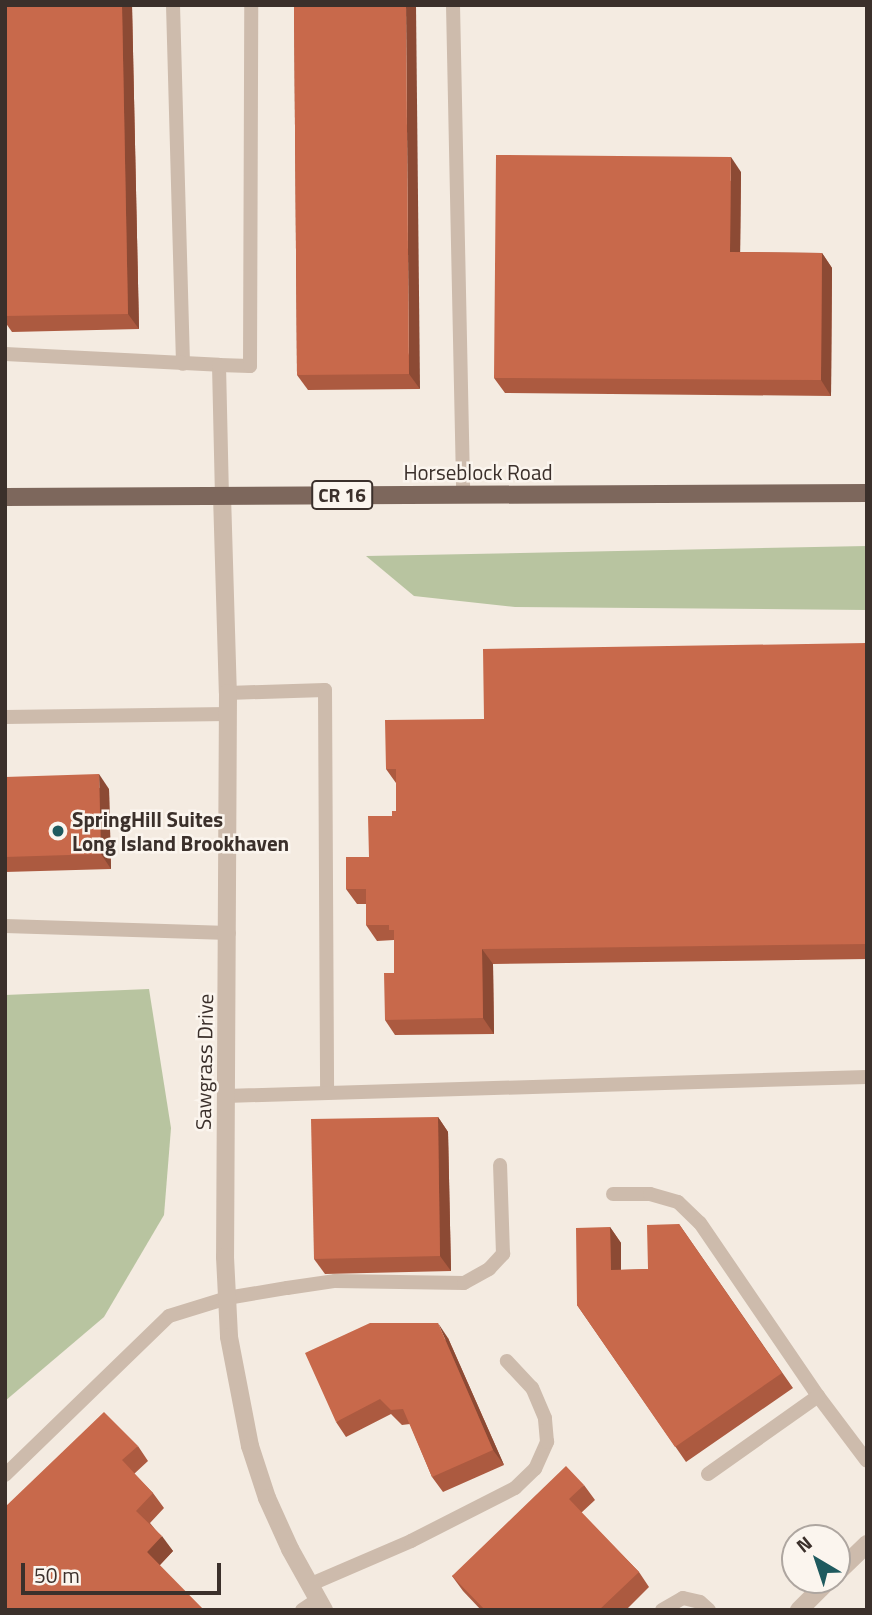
<!DOCTYPE html>
<html>
<head>
<meta charset="utf-8">
<style>
  body { margin:0 }
  #map { position:relative; width:872px; height:1615px; overflow:hidden; background:#f4ebe1; font-family:"Titillium Web",sans-serif }
  div>[style] { position:absolute }
  .green>* { inset:0; background:#b8c4a0 }
  .lane>* { height:14px; margin:-7px; padding:0 7px; transform-origin:7px; border-radius:7px; background:#cdbbac }
  .street>* { height:18px; margin:-9px; padding:0 9px; transform-origin:9px; border-radius:9px; background:#cdbbac }
  .primary>* { height:18px; margin:-9px; padding:0 9px; transform-origin:9px; border-radius:9px; background:#7d675c }
  .wall>* { inset:0; background:#ac5a40 }
  .shaded-wall>* { inset:0; background:#8c4a34 }
  .building>* { inset:0; background:#c8694b }
  .dots>* { width:19px; height:19px; translate:-50% -50%; box-sizing:border-box; border:4px solid #fbf5ee; border-radius:50% }
  span { translate:-50% -50%; white-space:nowrap; text-align:center; line-height:1.15; -webkit-text-stroke:5px #fbf5ee; paint-order:stroke }
  .shield-label span { padding:2px 5px; background:#fbf5ee; border:2px solid; border-radius:5px; -webkit-text-stroke-width:0 }
  .shield-label { font-size:19px; color:#3b302b; font-weight:700 }
  .street-label { font-size:21px; color:#3b302b }
  .poi-label { font-size:21px; color:#3b302b; font-weight:700 }
  .left { translate:0 -50%; text-align:left }
  .frame { position:absolute; inset:0; border:7px solid #3b302b; pointer-events:none }
  .north { position:absolute; left:781px; top:1524px; width:70px; height:70px; box-sizing:border-box; background:#fbf5ee; border:2px solid #aea6a0; border-radius:50%; rotate:321deg; font-size:19px; font-weight:700; line-height:28px; text-align:center; color:#3b302b }
  .north::after { content:''; display:block; margin:auto; width:24px; height:32px; background:#1f5a5e; clip-path:polygon(50% 0,100% 100%,50% 72%,0 100%) }
  .scale { position:absolute; left:21px; top:1563px; width:200px; height:32px; box-sizing:border-box; border:4px solid #3b302b; border-top:0; padding-left:9px; font-size:21px; line-height:24px; white-space:nowrap; color:#3b302b; -webkit-text-stroke:5px #fbf5ee; paint-order:stroke }
</style>
</head>
<body>
<div id="map">
  <div class="green">
    <i style="clip-path:polygon(867px 546px,867px 610px,515px 607px,414px 596px,366px 556px)"></i>
    <i style="clip-path:polygon(149px 989px,171px 1128px,164px 1215px,104px 1317px,5px 1401px,5px 995px)"></i>
  </div>
  <div class="lane">
    <i style="left:173px;top:5px;width:359px;rotate:88.4deg"></i>
    <i style="left:453px;top:5px;width:490px;rotate:88.8deg"></i>
    <i style="left:5px;top:354px;width:214px;rotate:2.9deg"></i>
    <i style="left:219px;top:365px;width:130px;rotate:88.7deg"></i>
    <i style="left:219px;top:365px;width:31px;rotate:2deg"></i>
    <i style="left:250px;top:366px;width:361px;rotate:-89.8deg"></i>
    <i style="left:228px;top:693px;width:97px;rotate:-1.8deg"></i>
    <i style="left:325px;top:690px;width:402px;rotate:89.7deg"></i>
    <i style="left:5px;top:717px;width:223px;rotate:-0.8deg"></i>
    <i style="left:5px;top:926px;width:224px;rotate:1.8deg"></i>
    <i style="left:226px;top:1096px;width:641px;rotate:-1.7deg"></i>
    <i style="left:613px;top:1194px;width:37px"></i>
    <i style="left:650px;top:1194px;width:29px;rotate:16deg"></i>
    <i style="left:678px;top:1202px;width:30px;rotate:44deg"></i>
    <i style="left:700px;top:1223px;width:209px;rotate:55.7deg"></i>
    <i style="left:818px;top:1396px;width:81px;rotate:53deg"></i>
    <i style="left:708px;top:1474px;width:135px;rotate:-35.3deg"></i>
    <i style="left:5px;top:1475px;width:228px;rotate:-44.1deg"></i>
    <i style="left:169px;top:1316px;width:61px;rotate:-17.2deg"></i>
    <i style="left:227px;top:1298px;width:61px;rotate:-9.5deg"></i>
    <i style="left:287px;top:1288px;width:49px;rotate:-8.3deg"></i>
    <i style="left:335px;top:1281px;width:129px;rotate:0.9deg"></i>
    <i style="left:464px;top:1283px;width:29px;rotate:-29deg"></i>
    <i style="left:489px;top:1269px;width:21px;rotate:-47deg"></i>
    <i style="left:503px;top:1254px;width:89px;rotate:-91.9deg"></i>
    <i style="left:309px;top:1585px;width:111px;rotate:-23.3deg"></i>
    <i style="left:411px;top:1541px;width:117px;rotate:-27deg"></i>
    <i style="left:515px;top:1488px;width:28px;rotate:-44deg"></i>
    <i style="left:535px;top:1469px;width:30px;rotate:-66deg"></i>
    <i style="left:547px;top:1442px;width:24px;rotate:-95deg"></i>
    <i style="left:545px;top:1418px;width:33px;rotate:-113deg"></i>
    <i style="left:532px;top:1388px;width:37px;rotate:-133deg"></i>
    <i style="left:302px;top:1610px;width:18px;rotate:-34deg"></i>
    <i style="left:662px;top:1610px;width:24px;rotate:-30deg"></i>
    <i style="left:683px;top:1598px;width:17px;rotate:13deg"></i>
    <i style="left:700px;top:1602px;width:12px;rotate:42deg"></i>
  </div>
  <div class="street">
    <i style="left:222px;top:495px;width:198px;rotate:88.3deg"></i>
    <i style="left:228px;top:693px;width:564px;rotate:90.3deg"></i>
    <i style="left:225px;top:1257px;width:80px;rotate:87.1deg"></i>
    <i style="left:229px;top:1337px;width:111px;rotate:79.1deg"></i>
    <i style="left:250px;top:1446px;width:55px;rotate:71.9deg"></i>
    <i style="left:267px;top:1498px;width:56px;rotate:65.7deg"></i>
    <i style="left:290px;top:1549px;width:70px;rotate:60.9deg"></i>
    <i style="left:837px;top:1573px;width:42px;rotate:-44deg"></i>
    <i style="left:799px;top:1610px;width:42px;rotate:-45deg"></i>
  </div>
  <div class="primary">
    <i style="left:5px;top:497px;width:862px;rotate:-0.27deg"></i>
  </div>
  <div class="wall">
    <i style="clip-path:polygon(5px 5px,132px 5px,139px 329px,12px 332px,5px 322px)"></i>
    <i style="clip-path:polygon(294px 5px,420px 389px,308px 390px,297px 375px)"></i>
    <i style="clip-path:polygon(741px 172px,740px 252px,822px 253px,832px 268px,831px 396px,505px 393px,494px 378px)"></i>
    <i style="clip-path:polygon(867px 643px,867px 959px,493px 964px,494px 1034px,395px 1035px,385px 1020px,394px 973px,394px 940px,377px 941px,366px 925px,366px 904px,357px 904px,346px 889px,369px 857px,392px 816px,396px 811px,396px 783px,386px 769px,484px 719px)"></i>
    <i style="clip-path:polygon(5px 777px,109px 789px,111px 869px,5px 872px)"></i>
    <i style="clip-path:polygon(438px 1117px,448px 1132px,451px 1271px,325px 1274px,314px 1259px)"></i>
    <i style="clip-path:polygon(679px 1224px,793px 1388px,686px 1462px,577px 1305px,610px 1227px,621px 1243px,621px 1270px,648px 1269px)"></i>
    <i style="clip-path:polygon(448px 1338px,504px 1465px,443px 1492px,432px 1477px,410px 1424px,402px 1425px,391px 1414px,346px 1437px,336px 1422px)"></i>
    <i style="clip-path:polygon(138px 1446px,148px 1461px,134px 1474px,153px 1493px,164px 1508px,150px 1523px,173px 1551px,160px 1565px,5px 1507px)"></i>
    <i style="clip-path:polygon(584px 1485px,595px 1500px,581px 1513px,639px 1572px,649px 1587px,626px 1610px,481px 1610px,463px 1591px,452px 1576px)"></i>
  </div>
  <div class="shaded-wall">
    <i style="clip-path:polygon(122px 5px,132px 5px,139px 329px,128px 314px)"></i>
    <i style="clip-path:polygon(406px 5px,416px 5px,420px 389px,409px 374px)"></i>
    <i style="clip-path:polygon(731px 157px,741px 172px,740px 267px,730px 252px)"></i>
    <i style="clip-path:polygon(822px 253px,832px 268px,831px 396px,821px 380px)"></i>
    <i style="clip-path:polygon(99px 774px,109px 789px,111px 869px,101px 854px)"></i>
    <i style="clip-path:polygon(482px 949px,493px 964px,494px 1034px,483px 1018px)"></i>
    <i style="clip-path:polygon(438px 1117px,448px 1132px,451px 1271px,440px 1256px)"></i>
    <i style="clip-path:polygon(610px 1227px,621px 1243px,621px 1285px,611px 1270px)"></i>
    <i style="clip-path:polygon(438px 1323px,448px 1338px,504px 1465px,493px 1450px)"></i>
    <i style="clip-path:polygon(162px 1536px,173px 1551px,158px 1567px,147px 1552px)"></i>
  </div>
  <div class="building">
    <i style="clip-path:polygon(5px 5px,122px 5px,128px 314px,5px 316px)"></i>
    <i style="clip-path:polygon(294px 5px,406px 5px,409px 374px,297px 375px)"></i>
    <i style="clip-path:polygon(496px 155px,731px 157px,730px 252px,822px 253px,821px 380px,494px 378px)"></i>
    <i style="clip-path:polygon(867px 643px,867px 944px,482px 949px,483px 1018px,385px 1020px,384px 973px,394px 973px,394px 930px,389px 930px,389px 925px,366px 925px,366px 889px,346px 889px,346px 857px,369px 857px,368px 816px,392px 816px,392px 811px,396px 811px,396px 769px,386px 769px,385px 720px,484px 719px,483px 649px)"></i>
    <i style="clip-path:polygon(99px 774px,101px 854px,5px 857px,5px 777px)"></i>
    <i style="clip-path:polygon(438px 1117px,440px 1256px,314px 1259px,311px 1119px)"></i>
    <i style="clip-path:polygon(679px 1224px,782px 1373px,675px 1447px,577px 1305px,576px 1228px,610px 1227px,611px 1270px,648px 1269px,647px 1225px)"></i>
    <i style="clip-path:polygon(370px 1323px,438px 1323px,493px 1450px,432px 1477px,403px 1409px,391px 1410px,380px 1399px,336px 1422px,305px 1353px)"></i>
    <i style="clip-path:polygon(104px 1412px,138px 1446px,122px 1460px,153px 1493px,136px 1511px,162px 1536px,147px 1552px,204px 1610px,5px 1610px,5px 1507px)"></i>
    <i style="clip-path:polygon(566px 1466px,584px 1485px,569px 1499px,639px 1572px,599px 1610px,485px 1610px,452px 1576px)"></i>
  </div>
  <div class="dots">
    <i style="left:58px;top:831px;background:#1f5a5e"></i>
  </div>
  <div class="shield-label">
    <span style="left:342px;top:495px">CR 16</span>
  </div>
  <div class="street-label">
    <span style="left:478px;top:472px">Horseblock Road</span>
    <span style="left:204px;top:1062px;rotate:-89deg">Sawgrass Drive</span>
  </div>
  <div class="poi-label">
    <span class="left" style="left:72px;top:831px">SpringHill Suites<br>Long Island Brookhaven</span>
  </div>
  <div class="frame"></div>
  <div class="north">N</div>
  <div class="scale">50 m</div>
</div>
</body>
</html>
